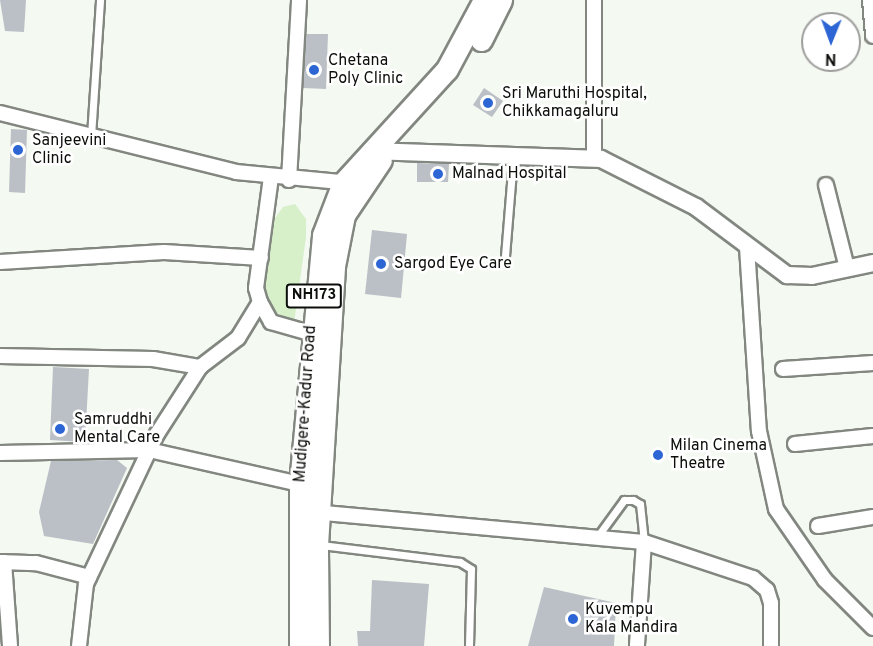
<!DOCTYPE html>
<html>
<head>
<meta charset="utf-8">
<style>
  body { margin:0 }
  #map { position:relative; width:873px; height:646px; overflow:hidden; background:#f4f9f1; font-family:Overpass,sans-serif }
  div>[style] { position:absolute }
  .green>* { inset:0; background:#d7f0ca }
  .building>* { inset:0; background:#bbbfc6 }
  .roads { filter:drop-shadow(2px 0 #828780) drop-shadow(-2px 0 #828780) drop-shadow(0 2px #828780) drop-shadow(0 -2px #828780) }
  .service>* { height:7px; margin:-3.5px; padding:0 3.5px; transform-origin:3.5px; border-radius:3.5px; background:#fff }
  .minor>* { height:14px; margin:-7px; padding:0 7px; transform-origin:7px; border-radius:7px; background:#fff }
  .tertiary>* { height:16px; margin:-8px; padding:0 8px; transform-origin:8px; border-radius:8px; background:#fff }
  .trunk>* { height:21px; margin:-10.5px; padding:0 10.5px; transform-origin:10.5px; border-radius:10.5px; background:#fff }
  .dots>* { width:16px; height:16px; translate:-50% -50%; box-sizing:border-box; border:3px solid #fff; border-radius:50% }
  span { translate:-50% -50%; white-space:nowrap; text-align:center; line-height:1.15; -webkit-text-stroke:5px #fff; paint-order:stroke }
  .shield-label span { padding:2px 4px; background:#fff; border:2px solid; border-radius:4px; -webkit-text-stroke-width:0 }
  .shield-label { font-size:15px; color:#0c0e0b; font-weight:700 }
  .poi-label { font-size:16px; color:#0c0e0b }
  .left { translate:0 -50%; text-align:left }
  .street-label { font-size:16px; color:#0c0e0b }
  .north { position:absolute; left:801px; top:12px; width:60px; height:60px; box-sizing:border-box; background:#fff; border:2px solid #9e9f9d; border-radius:50%; rotate:181deg; font-size:16px; font-weight:700; line-height:24px; text-align:center; color:#0c0e0b }
  .north::after { content:''; display:block; margin:auto; width:21px; height:27px; background:#2d66d4; clip-path:polygon(50% 0,100% 100%,50% 72%,0 100%) }
</style>
</head>
<body>
<div id="map">
  <div class="green">
    <i style="clip-path:polygon(295px 204px,306px 219px,306px 237px,294px 323px,273px 310px,264px 291px,275px 218px,283px 207px)"></i>
  </div>
  <div class="building">
    <i style="clip-path:polygon(0 0,26px 0,24px 32px,5px 31px)"></i>
    <i style="clip-path:polygon(306px 34px,328px 34px,326px 89px,303px 88px)"></i>
    <i style="clip-path:polygon(484px 88px,503px 101px,492px 117px,473px 105px)"></i>
    <i style="clip-path:polygon(11px 129px,27px 130px,25px 193px,9px 192px)"></i>
    <i style="clip-path:polygon(417px 163px,449px 164px,448px 182px,417px 182px)"></i>
    <i style="clip-path:polygon(372px 230px,407px 234px,401px 298px,365px 294px)"></i>
    <i style="clip-path:polygon(53px 367px,89px 369px,85px 442px,50px 440px)"></i>
    <i style="clip-path:polygon(117px 460px,127px 468px,93px 544px,44px 536px,39px 512px,51px 461px)"></i>
    <i style="clip-path:polygon(372px 580px,429px 584px,424px 646px,358px 646px,357px 631px,370px 631px)"></i>
    <i style="clip-path:polygon(544px 587px,616px 603px,614px 646px,528px 646px)"></i>
  </div>
  <div class="roads">
    <div class="service">
      <i style="left:91px;top:136px;width:136px;rotate:-86.2deg"></i>
      <i style="left:505px;top:256px;width:98px;rotate:-85.3deg"></i>
      <i style="left:597px;top:537px;width:46px;rotate:-53.9deg"></i>
      <i style="left:624px;top:500px;width:9px"></i>
      <i style="left:633px;top:500px;width:8px;rotate:30deg"></i>
      <i style="left:640px;top:504px;width:38px;rotate:84deg"></i>
      <i style="left:321px;top:545px;width:140px;rotate:7deg"></i>
      <i style="left:460px;top:562px;width:13px;rotate:32deg"></i>
      <i style="left:471px;top:569px;width:77px;rotate:91.5deg"></i>
    </div>
    <div class="minor">
      <i style="left:870px;top:0;width:36px;rotate:85deg"></i>
      <i style="left:0;top:113px;width:243px;rotate:14deg"></i>
      <i style="left:236px;top:172px;width:115px;rotate:5.5deg"></i>
      <i style="left:594px;top:159px;width:159px;rotate:-90deg"></i>
      <i style="left:271px;top:177px;width:112px;rotate:97.7deg"></i>
      <i style="left:256px;top:288px;width:15px;rotate:74deg"></i>
      <i style="left:260px;top:302px;width:23px;rotate:61deg"></i>
      <i style="left:271px;top:322px;width:41px;rotate:15.8deg"></i>
      <i style="left:289px;top:180px;width:180px;rotate:-86.8deg"></i>
      <i style="left:826px;top:185px;width:86px;rotate:75.8deg"></i>
      <i style="left:747px;top:247px;width:184px;rotate:86.3deg"></i>
      <i style="left:759px;top:431px;width:80px;rotate:77.7deg"></i>
      <i style="left:776px;top:509px;width:86px;rotate:55.4deg"></i>
      <i style="left:825px;top:580px;width:68px;rotate:45deg"></i>
      <i style="left:0;top:262px;width:164px;rotate:-3.5deg"></i>
      <i style="left:164px;top:252px;width:97px;rotate:3.5deg"></i>
      <i style="left:0;top:356px;width:153px;rotate:1.1deg"></i>
      <i style="left:153px;top:359px;width:48px;rotate:9.7deg"></i>
      <i style="left:783px;top:369px;width:90px;rotate:-3.8deg"></i>
      <i style="left:795px;top:444px;width:78px;rotate:-5.9deg"></i>
      <i style="left:0;top:453px;width:149px;rotate:-1.2deg"></i>
      <i style="left:149px;top:450px;width:155px;rotate:12.7deg"></i>
      <i style="left:313px;top:512px;width:332px;rotate:5.2deg"></i>
      <i style="left:644px;top:542px;width:104px;rotate:93.9deg"></i>
      <i style="left:818px;top:526px;width:56px;rotate:-9.3deg"></i>
      <i style="left:644px;top:542px;width:115px;rotate:18.3deg"></i>
      <i style="left:753px;top:578px;width:18px;rotate:41deg"></i>
      <i style="left:767px;top:590px;width:14px;rotate:73deg"></i>
      <i style="left:771px;top:603px;width:43px;rotate:90deg"></i>
      <i style="left:0;top:562px;width:36px;rotate:2deg"></i>
      <i style="left:36px;top:563px;width:55px;rotate:14.8deg"></i>
      <i style="left:4px;top:562px;width:84px;rotate:85.9deg"></i>
      <i style="left:79px;top:646px;width:62px;rotate:-83.6deg"></i>
      <i style="left:86px;top:584px;width:166px;rotate:-64.7deg"></i>
      <i style="left:157px;top:434px;width:80px;rotate:-57.3deg"></i>
      <i style="left:200px;top:367px;width:48px;rotate:-37.3deg"></i>
      <i style="left:238px;top:338px;width:42px;rotate:-58.6deg"></i>
    </div>
    <div class="tertiary">
      <i style="left:371px;top:151px;width:230px;rotate:2deg"></i>
      <i style="left:601px;top:159px;width:106px;rotate:26.8deg"></i>
      <i style="left:696px;top:207px;width:114px;rotate:36.8deg"></i>
      <i style="left:787px;top:275px;width:25px;rotate:2deg"></i>
      <i style="left:812px;top:276px;width:62px;rotate:-12deg"></i>
    </div>
    <div class="trunk">
      <i style="left:481px;top:40px;width:45px;rotate:-63.4deg"></i>
      <i style="left:300px;top:646px;width:162px;rotate:-90deg"></i>
      <i style="left:300px;top:484px;width:250px;rotate:-84.7deg"></i>
      <i style="left:323px;top:235px;width:56px;rotate:-69deg"></i>
      <i style="left:343px;top:183px;width:154px;rotate:-47.6deg"></i>
      <i style="left:447px;top:69px;width:78px;rotate:-61.8deg"></i>
      <i style="left:318px;top:646px;width:101px;rotate:-90.6deg"></i>
      <i style="left:317px;top:545px;width:280px;rotate:-86.5deg"></i>
      <i style="left:334px;top:266px;width:52px;rotate:-78.9deg"></i>
      <i style="left:344px;top:215px;width:66px;rotate:-56.1deg"></i>
    </div>
  </div>
  <div class="dots">
    <i style="left:314px;top:70px;background:#2d66d4"></i>
    <i style="left:488px;top:103px;background:#2d66d4"></i>
    <i style="left:18px;top:150px;background:#2d66d4"></i>
    <i style="left:438px;top:174px;background:#2d66d4"></i>
    <i style="left:381px;top:264px;background:#2d66d4"></i>
    <i style="left:60px;top:429px;background:#2d66d4"></i>
    <i style="left:658px;top:455px;background:#2d66d4"></i>
    <i style="left:573px;top:619px;background:#2d66d4"></i>
  </div>
  <div class="shield-label">
    <span style="left:314px;top:296px">NH173</span>
  </div>
  <div class="poi-label">
    <span class="left" style="left:328px;top:70px">Chetana<br>Poly Clinic</span>
    <span class="left" style="left:502px;top:103px">Sri Maruthi Hospital,<br>Chikkamagaluru</span>
    <span class="left" style="left:32px;top:150px">Sanjeevini<br>Clinic</span>
    <span class="left" style="left:452px;top:174px">Malnad Hospital</span>
    <span class="left" style="left:394px;top:264px">Sargod Eye Care</span>
    <span class="left" style="left:74px;top:429px">Samruddhi<br>Mental Care</span>
    <span class="left" style="left:670px;top:455px">Milan Cinema<br>Theatre</span>
    <span class="left" style="left:585px;top:619px">Kuvempu<br>Kala Mandira</span>
  </div>
  <div class="street-label">
    <span style="left:306px;top:404px;rotate:-86deg">Mudigere-Kadur Road</span>
  </div>
  <div class="north">N</div>
</div>
</body>
</html>
